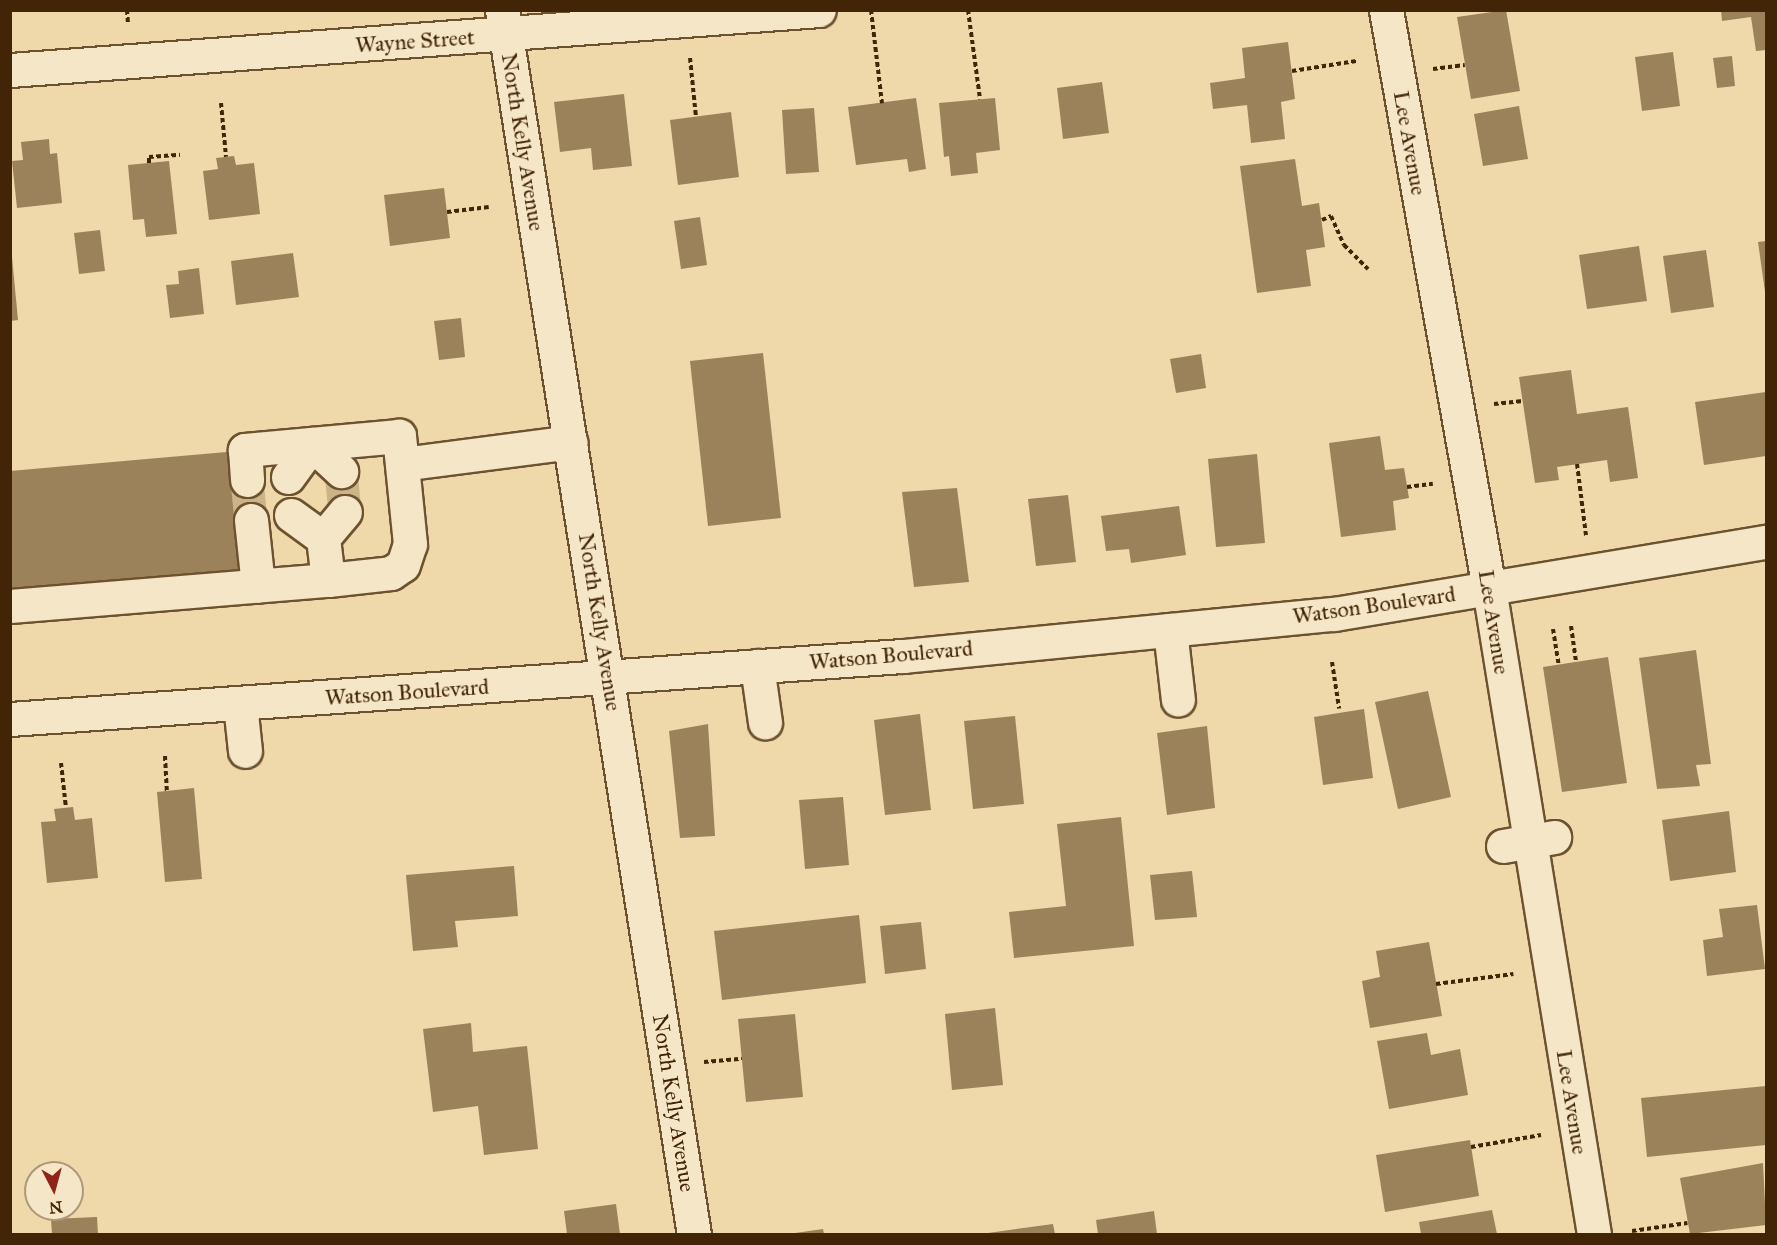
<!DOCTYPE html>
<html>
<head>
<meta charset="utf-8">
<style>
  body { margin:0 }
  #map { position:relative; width:1777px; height:1245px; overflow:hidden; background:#efd8a9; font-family:"IM FELL Great Primer",serif }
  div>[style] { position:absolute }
  .building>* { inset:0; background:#9b825b }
  .minor-tunnel>* { height:33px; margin-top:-16.5px; transform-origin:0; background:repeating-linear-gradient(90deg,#ccb488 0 33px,transparent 0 49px) }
  .path>* { height:4px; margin-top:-2px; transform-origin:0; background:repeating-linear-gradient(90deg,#412506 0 4.5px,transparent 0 7.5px) }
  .roads { filter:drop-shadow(2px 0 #6c522f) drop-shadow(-2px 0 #6c522f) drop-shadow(0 2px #6c522f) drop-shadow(0 -2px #6c522f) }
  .minor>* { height:33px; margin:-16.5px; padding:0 16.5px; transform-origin:16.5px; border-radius:16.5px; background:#f5e6c7 }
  span { translate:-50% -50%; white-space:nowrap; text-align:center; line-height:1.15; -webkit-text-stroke:6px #f5e6c7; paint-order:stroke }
  .street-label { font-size:22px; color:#412506 }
  .frame { position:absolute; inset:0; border:12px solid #412506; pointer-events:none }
  .north { position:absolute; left:24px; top:1161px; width:60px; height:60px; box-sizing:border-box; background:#f5e6c7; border:2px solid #ad997a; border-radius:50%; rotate:174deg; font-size:16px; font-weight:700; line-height:24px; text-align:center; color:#412506 }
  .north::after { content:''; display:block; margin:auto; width:21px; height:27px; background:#8f2418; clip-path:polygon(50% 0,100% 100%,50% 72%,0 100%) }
</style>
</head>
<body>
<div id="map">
  <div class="building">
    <i style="clip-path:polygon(1506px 10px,1520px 91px,1471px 99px,1457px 17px)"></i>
    <i style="clip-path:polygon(1721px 10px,1766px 10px,1766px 50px,1756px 51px,1751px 17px,1722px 21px)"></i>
    <i style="clip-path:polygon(1288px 42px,1295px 99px,1281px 102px,1285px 139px,1251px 143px,1247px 105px,1213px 109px,1210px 83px,1245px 78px,1242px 48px)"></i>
    <i style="clip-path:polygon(1673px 52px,1680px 106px,1642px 111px,1635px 57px)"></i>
    <i style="clip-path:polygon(1732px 56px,1735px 86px,1717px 88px,1713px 58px)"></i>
    <i style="clip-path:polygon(1102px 82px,1109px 133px,1063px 139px,1057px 88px)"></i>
    <i style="clip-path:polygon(624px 94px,632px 166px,593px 170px,591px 148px,560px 152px,554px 102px)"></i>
    <i style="clip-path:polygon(916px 98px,926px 169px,909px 172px,907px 159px,856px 165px,848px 107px)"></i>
    <i style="clip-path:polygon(995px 98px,1000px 150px,976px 153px,978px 173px,951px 176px,949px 156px,944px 157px,939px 103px)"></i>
    <i style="clip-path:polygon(1519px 106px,1528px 159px,1483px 166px,1474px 114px)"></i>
    <i style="clip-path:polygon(814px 108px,819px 172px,786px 174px,782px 110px)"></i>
    <i style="clip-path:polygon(731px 112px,739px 177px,678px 185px,670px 120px)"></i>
    <i style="clip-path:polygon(49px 139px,50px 154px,57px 153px,62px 203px,17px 208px,12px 161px,23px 160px,21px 142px)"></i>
    <i style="clip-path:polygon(234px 156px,236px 165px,254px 163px,260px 214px,209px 220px,203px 171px,218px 169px,216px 158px)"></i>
    <i style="clip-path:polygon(1295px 159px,1302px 206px,1319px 203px,1325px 247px,1306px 250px,1311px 286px,1257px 293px,1240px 166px)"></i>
    <i style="clip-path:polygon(169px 161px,177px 234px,146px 237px,144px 219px,133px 220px,128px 165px)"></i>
    <i style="clip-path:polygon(444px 188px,450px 238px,390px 246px,384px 195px)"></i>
    <i style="clip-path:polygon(700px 217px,707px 265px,681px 269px,674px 221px)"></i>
    <i style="clip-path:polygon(100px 230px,105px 271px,79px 274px,74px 233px)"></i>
    <i style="clip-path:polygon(1766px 241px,1766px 292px,1765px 292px,1758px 242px)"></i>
    <i style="clip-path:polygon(1639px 246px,1647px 301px,1587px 309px,1579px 255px)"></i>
    <i style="clip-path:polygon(1706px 250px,1714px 307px,1671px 313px,1663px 256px)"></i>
    <i style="clip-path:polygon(293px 253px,299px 297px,236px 305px,231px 261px)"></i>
    <i style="clip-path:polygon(12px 257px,18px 320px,10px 321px,10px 258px)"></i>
    <i style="clip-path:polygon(199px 268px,204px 314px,170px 318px,166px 285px,179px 284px,178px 271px)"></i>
    <i style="clip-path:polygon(461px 318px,465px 357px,439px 360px,434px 321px)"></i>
    <i style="clip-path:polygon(763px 353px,781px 518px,708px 526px,690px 361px)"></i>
    <i style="clip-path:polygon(1201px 354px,1206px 388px,1176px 393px,1170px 359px)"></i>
    <i style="clip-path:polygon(1571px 370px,1577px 414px,1628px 407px,1638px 478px,1610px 482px,1607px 460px,1557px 467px,1559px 480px,1535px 483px,1519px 377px)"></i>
    <i style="clip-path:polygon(1766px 392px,1766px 456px,1704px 465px,1695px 402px)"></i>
    <i style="clip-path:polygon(1380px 436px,1385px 470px,1404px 468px,1409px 498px,1393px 501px,1396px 530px,1341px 537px,1329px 443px)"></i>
    <i style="clip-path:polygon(238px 451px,249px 573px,10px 594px,10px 471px)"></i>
    <i style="clip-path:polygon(1257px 454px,1265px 543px,1216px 547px,1208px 459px)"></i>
    <i style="clip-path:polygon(957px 488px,969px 582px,914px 587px,902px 492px)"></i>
    <i style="clip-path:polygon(1068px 495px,1076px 562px,1036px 566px,1028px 499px)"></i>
    <i style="clip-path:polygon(1179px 506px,1186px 555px,1131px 563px,1129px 549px,1106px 551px,1101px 516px)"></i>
    <i style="clip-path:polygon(1696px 650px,1711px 764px,1696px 765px,1700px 786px,1657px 789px,1639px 658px)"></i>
    <i style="clip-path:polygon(1608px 657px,1627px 783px,1562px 792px,1543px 667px)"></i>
    <i style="clip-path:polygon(1428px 691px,1451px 797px,1398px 809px,1375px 702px)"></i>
    <i style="clip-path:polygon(1364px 709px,1373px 778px,1323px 785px,1314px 717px)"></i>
    <i style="clip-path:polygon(920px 714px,931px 810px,885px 815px,874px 720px)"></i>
    <i style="clip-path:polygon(1015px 716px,1024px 804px,973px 809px,964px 721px)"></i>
    <i style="clip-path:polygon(708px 724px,715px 836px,680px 838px,669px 731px)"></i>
    <i style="clip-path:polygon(1207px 726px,1215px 808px,1167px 815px,1157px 733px)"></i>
    <i style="clip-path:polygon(194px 788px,202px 879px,165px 882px,157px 792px)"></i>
    <i style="clip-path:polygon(843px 797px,849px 865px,805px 869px,799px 800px)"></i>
    <i style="clip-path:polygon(73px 807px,75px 820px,92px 818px,98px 878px,47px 883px,41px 822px,56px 821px,54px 809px)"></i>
    <i style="clip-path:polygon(1729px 811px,1736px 872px,1670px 881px,1662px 820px)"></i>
    <i style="clip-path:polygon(1121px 817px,1134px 946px,1014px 958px,1009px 912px,1066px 906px,1057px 824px)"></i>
    <i style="clip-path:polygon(514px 866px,518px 916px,455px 921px,458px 947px,413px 951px,406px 875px)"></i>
    <i style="clip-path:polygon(1192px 871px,1197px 917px,1155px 920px,1150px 875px)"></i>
    <i style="clip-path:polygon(1757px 905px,1765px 969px,1707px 976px,1703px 940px,1723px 937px,1719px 909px)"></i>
    <i style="clip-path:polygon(859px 915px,866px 983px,722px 1000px,714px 931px)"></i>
    <i style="clip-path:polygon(921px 922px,926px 969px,885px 974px,880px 926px)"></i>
    <i style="clip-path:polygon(1429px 942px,1442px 1016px,1370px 1028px,1362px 981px,1380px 977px,1376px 951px)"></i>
    <i style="clip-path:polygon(995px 1008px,1003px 1085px,952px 1090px,945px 1014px)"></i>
    <i style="clip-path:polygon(795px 1014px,803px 1097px,746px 1102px,738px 1019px)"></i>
    <i style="clip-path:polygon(471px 1023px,473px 1052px,527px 1046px,538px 1149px,484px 1155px,478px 1106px,433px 1112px,423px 1029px)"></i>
    <i style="clip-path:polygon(1427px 1033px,1431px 1055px,1460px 1049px,1468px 1095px,1389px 1109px,1377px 1041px)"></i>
    <i style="clip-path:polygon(1766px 1086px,1766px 1145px,1647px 1157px,1641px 1098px)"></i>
    <i style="clip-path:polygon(1470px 1140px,1479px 1196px,1385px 1212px,1376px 1155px)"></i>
    <i style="clip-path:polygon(1763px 1163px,1766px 1225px,1690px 1234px,1680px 1178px)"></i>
    <i style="clip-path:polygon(616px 1204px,620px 1234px,567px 1234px,564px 1211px)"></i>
    <i style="clip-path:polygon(1492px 1210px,1497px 1234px,1421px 1234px,1419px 1222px)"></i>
    <i style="clip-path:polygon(1154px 1211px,1157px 1234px,1098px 1234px,1096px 1220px)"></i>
    <i style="clip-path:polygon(97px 1217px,98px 1234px,52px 1234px,51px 1219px)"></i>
    <i style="clip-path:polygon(1053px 1224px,1055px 1234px,988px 1234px,988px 1233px)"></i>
    <i style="clip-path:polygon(823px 1229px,824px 1234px,795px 1234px,795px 1233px)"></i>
  </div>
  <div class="minor-tunnel">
    <i style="left:341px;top:471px;width:41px;rotate:84.4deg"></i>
    <i style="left:247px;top:480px;width:40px;rotate:84.3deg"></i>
  </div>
  <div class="path">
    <i style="left:127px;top:10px;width:15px;rotate:86deg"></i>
    <i style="left:871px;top:10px;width:94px;rotate:83.3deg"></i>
    <i style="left:968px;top:10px;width:90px;rotate:82.3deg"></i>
    <i style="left:690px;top:58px;width:59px;rotate:84.2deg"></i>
    <i style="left:1433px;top:69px;width:32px;rotate:-7deg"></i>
    <i style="left:1292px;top:71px;width:65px;rotate:-8.9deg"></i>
    <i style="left:221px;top:103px;width:54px;rotate:84.7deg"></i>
    <i style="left:149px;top:163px;width:6px;rotate:-90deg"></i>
    <i style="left:149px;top:157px;width:31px;rotate:-4deg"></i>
    <i style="left:447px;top:212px;width:42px;rotate:-6.8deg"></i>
    <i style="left:1322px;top:220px;width:10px;rotate:-24deg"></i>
    <i style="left:1331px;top:216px;width:32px;rotate:66deg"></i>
    <i style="left:1344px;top:245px;width:34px;rotate:45deg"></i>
    <i style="left:1494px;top:404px;width:29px;rotate:-6deg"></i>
    <i style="left:1577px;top:464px;width:72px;rotate:82.8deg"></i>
    <i style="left:1407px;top:487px;width:26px;rotate:-7deg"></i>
    <i style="left:1571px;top:626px;width:36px;rotate:82deg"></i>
    <i style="left:1553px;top:629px;width:36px;rotate:81deg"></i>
    <i style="left:1332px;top:662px;width:47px;rotate:81.3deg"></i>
    <i style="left:165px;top:756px;width:35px;rotate:87deg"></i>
    <i style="left:61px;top:763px;width:45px;rotate:83.7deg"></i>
    <i style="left:1436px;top:984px;width:78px;rotate:-7.4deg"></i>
    <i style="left:704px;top:1062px;width:38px;rotate:-5deg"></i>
    <i style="left:1471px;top:1147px;width:71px;rotate:-9.7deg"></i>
    <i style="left:1632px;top:1231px;width:56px;rotate:-8.3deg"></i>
  </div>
  <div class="roads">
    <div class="minor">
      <i style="left:502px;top:10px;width:1239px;rotate:81.09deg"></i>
      <i style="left:1386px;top:10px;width:587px;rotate:79.9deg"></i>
      <i style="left:1489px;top:588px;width:654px;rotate:80.77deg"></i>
      <i style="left:10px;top:70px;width:811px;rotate:-4.24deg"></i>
      <i style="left:402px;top:464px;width:170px;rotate:-7.4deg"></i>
      <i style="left:288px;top:477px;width:41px;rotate:-54deg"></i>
      <i style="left:312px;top:444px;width:40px;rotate:43deg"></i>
      <i style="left:291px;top:515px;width:39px;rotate:36deg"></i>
      <i style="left:251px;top:520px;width:66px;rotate:83.9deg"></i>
      <i style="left:328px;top:580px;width:42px;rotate:-96.8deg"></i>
      <i style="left:323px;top:538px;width:34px;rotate:-50deg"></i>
      <i style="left:10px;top:606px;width:319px;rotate:-4.7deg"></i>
      <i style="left:328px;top:580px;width:63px;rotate:-6.3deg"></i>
      <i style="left:391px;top:573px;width:14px;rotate:-34deg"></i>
      <i style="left:403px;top:565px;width:22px;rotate:-72deg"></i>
      <i style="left:410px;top:544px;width:109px;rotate:-95.8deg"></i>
      <i style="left:399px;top:436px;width:155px;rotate:174.8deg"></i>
      <i style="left:245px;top:450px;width:30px;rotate:86deg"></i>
      <i style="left:1170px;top:630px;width:70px;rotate:83.5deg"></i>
      <i style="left:757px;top:666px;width:57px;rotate:81.9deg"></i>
      <i style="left:240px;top:704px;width:47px;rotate:83.9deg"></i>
      <i style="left:10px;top:719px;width:895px;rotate:-4.04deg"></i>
      <i style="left:903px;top:656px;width:433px;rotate:-5.6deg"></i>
      <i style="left:1334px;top:614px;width:438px;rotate:-9.5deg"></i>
      <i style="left:1503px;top:846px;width:52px;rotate:-10deg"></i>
    </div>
  </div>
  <div class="street-label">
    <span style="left:415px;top:41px;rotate:-4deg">Wayne Street</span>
    <span style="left:523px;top:142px;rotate:81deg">North Kelly Avenue</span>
    <span style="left:1410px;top:143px;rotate:80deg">Lee Avenue</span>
    <span style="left:1374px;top:605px;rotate:-8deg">Watson Boulevard</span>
    <span style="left:600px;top:622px;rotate:81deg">North Kelly Avenue</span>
    <span style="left:1494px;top:622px;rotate:81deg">Lee Avenue</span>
    <span style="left:891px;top:655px;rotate:-5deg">Watson Boulevard</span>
    <span style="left:407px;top:692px;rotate:-4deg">Watson Boulevard</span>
    <span style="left:1572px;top:1102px;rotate:81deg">Lee Avenue</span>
    <span style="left:674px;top:1103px;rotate:81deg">North Kelly Avenue</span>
  </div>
  <div class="frame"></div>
  <div class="north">N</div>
</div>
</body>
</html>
